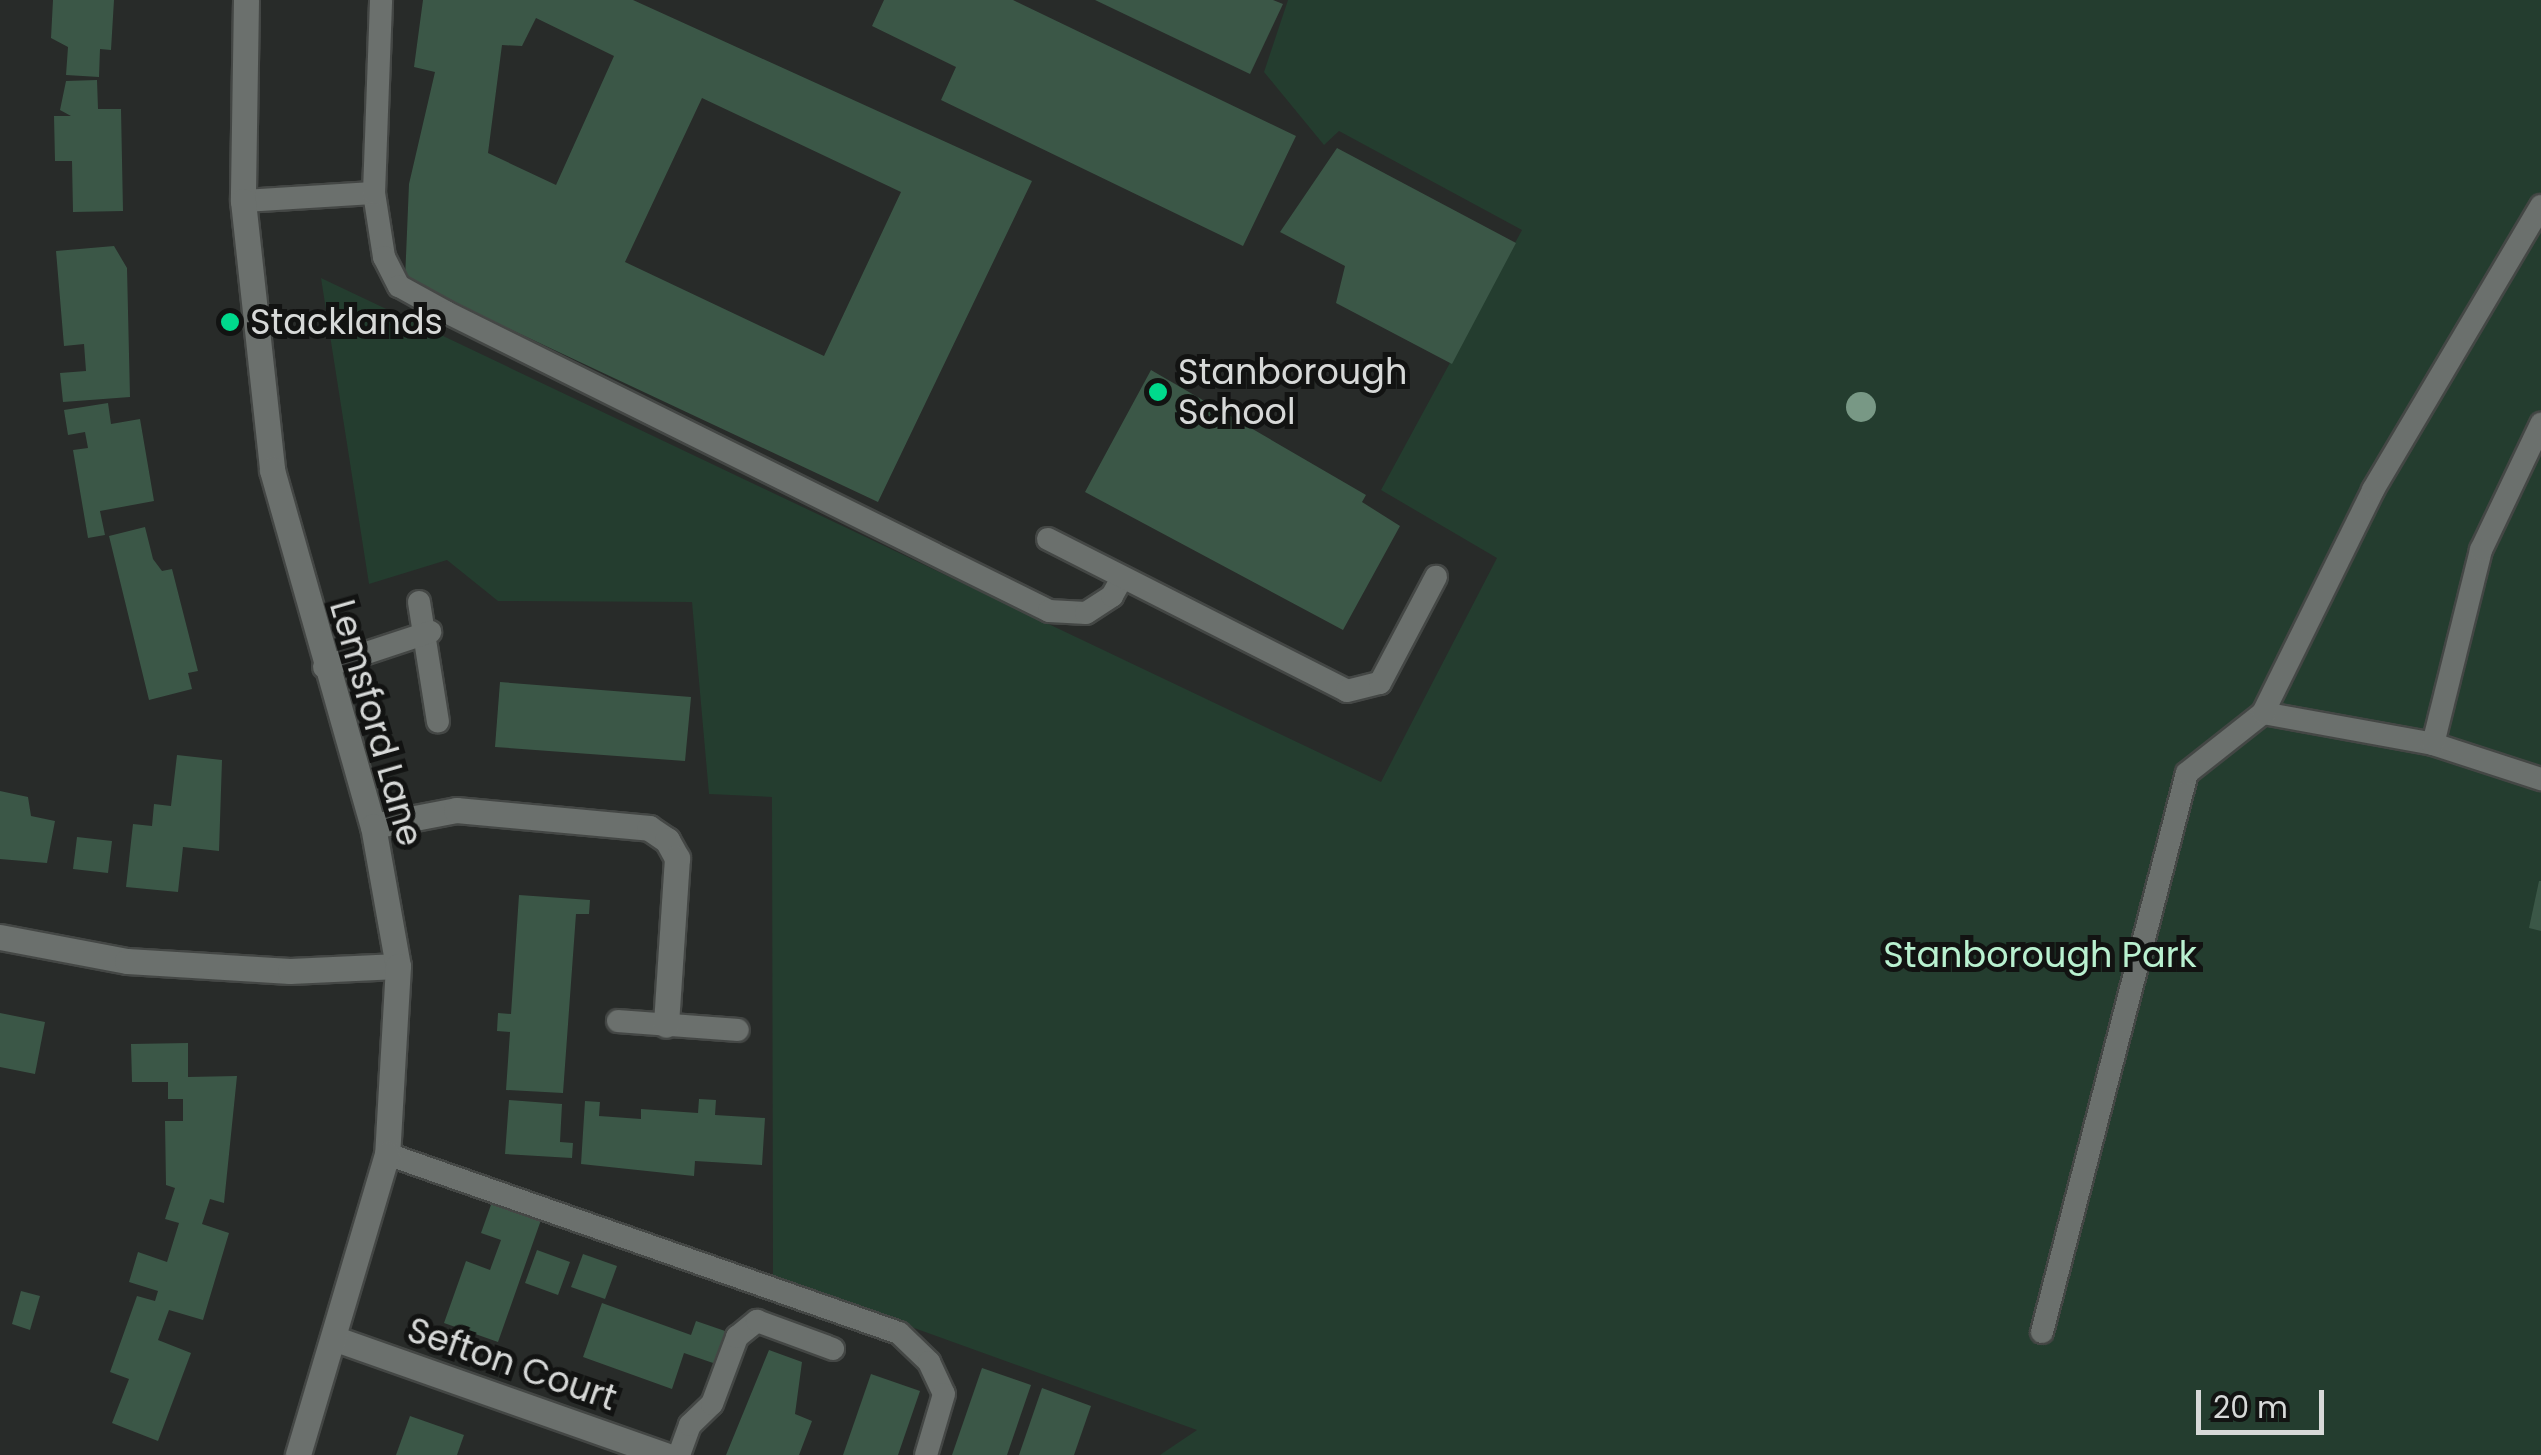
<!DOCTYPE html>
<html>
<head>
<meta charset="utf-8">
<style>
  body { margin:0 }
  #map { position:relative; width:2541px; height:1455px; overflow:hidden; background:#282b29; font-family:Poppins,sans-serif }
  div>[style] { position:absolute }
  .green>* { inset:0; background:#243d2f }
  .building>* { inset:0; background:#3b5747 }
  .roads { filter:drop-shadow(2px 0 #444745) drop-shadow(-2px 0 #444745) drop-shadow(0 2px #444745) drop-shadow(0 -2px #444745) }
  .lane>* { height:22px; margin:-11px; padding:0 11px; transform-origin:11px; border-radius:11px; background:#6b706d }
  .street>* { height:25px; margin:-12.5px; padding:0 12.5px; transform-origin:12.5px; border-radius:12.5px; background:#6b706d }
  .secondary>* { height:25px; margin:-12.5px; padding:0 12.5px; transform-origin:12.5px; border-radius:12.5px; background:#6b706d }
  .trees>* { width:30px; height:30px; margin:-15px; border-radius:50%; background:#789885 }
  .dots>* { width:28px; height:28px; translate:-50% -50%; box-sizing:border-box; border:5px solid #121312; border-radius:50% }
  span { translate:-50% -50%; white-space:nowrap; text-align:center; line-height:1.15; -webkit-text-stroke:10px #121312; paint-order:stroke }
  .poi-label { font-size:35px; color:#d7d9d8 }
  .left { translate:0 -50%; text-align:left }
  .street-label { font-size:35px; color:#d7d9d8 }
  .park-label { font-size:35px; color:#b9f1d0 }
  .scale { position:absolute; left:2196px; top:1390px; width:128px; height:45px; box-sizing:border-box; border:5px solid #d7d9d8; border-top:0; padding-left:12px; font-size:30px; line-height:35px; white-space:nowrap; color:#d7d9d8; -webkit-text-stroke:8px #121312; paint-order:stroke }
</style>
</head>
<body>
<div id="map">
  <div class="green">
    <i style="clip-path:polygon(1288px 0,2541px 0,2541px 1455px,1160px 1455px,1197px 1430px,773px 1277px,772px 797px,709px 794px,692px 602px,498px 601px,447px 560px,369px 584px,321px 278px,1381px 782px,1497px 558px,1381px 490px,1522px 230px,1339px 131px,1324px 145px,1264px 72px)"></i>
  </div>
  <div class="building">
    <i style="clip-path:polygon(53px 0,114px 0,111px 50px,100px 49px,99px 77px,66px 75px,68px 47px,51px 38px)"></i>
    <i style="clip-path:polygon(evenodd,423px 0,633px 0,1032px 181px,878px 502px,405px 280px,409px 184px,435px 72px,414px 67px,423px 0,536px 18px,614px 56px,556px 185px,488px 153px,502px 45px,522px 46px,536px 18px,423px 0,702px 98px,901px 192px,824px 356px,625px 262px,702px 98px)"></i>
    <i style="clip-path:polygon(884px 0,1013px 0,1296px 136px,1243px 246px,941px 100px,956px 67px,872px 26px)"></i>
    <i style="clip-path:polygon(1095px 0,1273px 0,1283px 4px,1250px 74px)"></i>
    <i style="clip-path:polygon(97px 80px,98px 109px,121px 109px,123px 211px,73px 212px,72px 161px,55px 161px,54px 116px,71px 116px,60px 110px,66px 81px)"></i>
    <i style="clip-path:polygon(1337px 148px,1516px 243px,1452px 364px,1336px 303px,1345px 266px,1280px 232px)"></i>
    <i style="clip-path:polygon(114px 246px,127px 268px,130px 397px,63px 402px,60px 373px,86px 371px,84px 344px,64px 346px,56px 251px)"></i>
    <i style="clip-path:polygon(1151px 370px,1366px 495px,1362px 502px,1400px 526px,1343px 630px,1085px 492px)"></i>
    <i style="clip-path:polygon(108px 403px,111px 424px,140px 419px,154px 501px,100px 511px,105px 535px,88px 538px,73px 450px,88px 448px,85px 432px,68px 435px,64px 410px)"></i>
    <i style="clip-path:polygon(145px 527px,153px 559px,162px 571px,172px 569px,198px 671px,188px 673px,192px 689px,149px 700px,109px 536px)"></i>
    <i style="clip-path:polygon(500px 682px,691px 697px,685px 761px,495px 747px)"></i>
    <i style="clip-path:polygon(177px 755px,222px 760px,219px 851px,183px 847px,178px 892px,126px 887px,133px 824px,152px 826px,154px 804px,171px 806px)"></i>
    <i style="clip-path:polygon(0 791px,28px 797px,31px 816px,55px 821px,47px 863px,0 859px)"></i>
    <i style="clip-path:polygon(77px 837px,112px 841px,108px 873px,73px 869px)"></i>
    <i style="clip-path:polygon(2539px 881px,2541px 881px,2541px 931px,2529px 928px)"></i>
    <i style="clip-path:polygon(519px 895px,590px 900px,589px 914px,576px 914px,563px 1093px,506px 1090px,510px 1032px,497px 1031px,498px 1013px,511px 1014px)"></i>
    <i style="clip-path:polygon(0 1013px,45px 1022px,35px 1074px,0 1067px)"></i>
    <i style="clip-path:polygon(188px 1043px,188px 1077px,237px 1076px,224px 1203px,210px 1199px,202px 1224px,229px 1233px,203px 1320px,169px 1310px,158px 1340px,191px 1353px,158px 1441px,112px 1423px,129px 1379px,110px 1372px,137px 1296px,155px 1301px,158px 1291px,129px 1282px,138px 1252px,167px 1262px,179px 1223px,165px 1219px,175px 1188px,166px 1185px,165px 1121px,183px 1121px,183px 1099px,168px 1099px,168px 1082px,132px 1082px,131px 1044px)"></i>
    <i style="clip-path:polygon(699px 1099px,716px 1100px,715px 1115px,765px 1118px,762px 1165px,695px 1161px,694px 1176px,581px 1164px,585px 1101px,600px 1102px,599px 1116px,641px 1119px,641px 1109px,698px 1113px)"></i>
    <i style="clip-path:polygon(509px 1100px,562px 1104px,560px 1142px,573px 1143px,572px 1158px,505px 1154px)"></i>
    <i style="clip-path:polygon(492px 1202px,541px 1220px,498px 1342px,444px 1323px,466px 1261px,490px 1270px,501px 1240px,481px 1233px)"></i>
    <i style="clip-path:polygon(537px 1250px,570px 1262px,558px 1295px,525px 1283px)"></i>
    <i style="clip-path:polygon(583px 1254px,617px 1266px,605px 1299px,571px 1287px)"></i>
    <i style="clip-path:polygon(21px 1291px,40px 1296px,30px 1330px,12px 1324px)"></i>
    <i style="clip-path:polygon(602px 1303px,691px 1335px,696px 1321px,728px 1332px,716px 1364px,684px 1353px,672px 1389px,583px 1357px)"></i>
    <i style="clip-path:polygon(769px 1350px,802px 1362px,795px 1414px,812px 1421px,799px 1455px,726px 1455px)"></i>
    <i style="clip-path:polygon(982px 1368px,1031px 1385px,1007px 1455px,952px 1455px)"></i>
    <i style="clip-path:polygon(871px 1374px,920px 1391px,898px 1455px,843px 1455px)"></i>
    <i style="clip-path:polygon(1042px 1388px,1091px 1406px,1074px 1455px,1019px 1455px)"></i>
    <i style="clip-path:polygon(410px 1416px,464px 1435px,457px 1455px,396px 1455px)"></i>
  </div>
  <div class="roads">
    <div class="lane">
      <i style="left:374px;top:193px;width:65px;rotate:81.1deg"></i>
      <i style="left:384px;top:257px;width:33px;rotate:63deg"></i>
      <i style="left:399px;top:286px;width:54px;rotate:29deg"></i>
      <i style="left:446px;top:312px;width:673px;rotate:26.37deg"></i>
      <i style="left:1049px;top:611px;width:37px;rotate:3deg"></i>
      <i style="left:1086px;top:613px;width:31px;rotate:-33deg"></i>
      <i style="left:1112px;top:596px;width:21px;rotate:-61deg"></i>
      <i style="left:243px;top:201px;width:131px;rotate:-3.5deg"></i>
      <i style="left:374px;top:193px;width:193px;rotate:-87.9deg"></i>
      <i style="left:1048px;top:539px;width:335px;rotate:26.9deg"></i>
      <i style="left:1347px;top:691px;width:34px;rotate:-14deg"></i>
      <i style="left:1380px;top:683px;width:120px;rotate:-62.2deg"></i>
      <i style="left:419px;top:602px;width:121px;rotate:81deg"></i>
      <i style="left:324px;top:667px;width:112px;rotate:-18.3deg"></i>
      <i style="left:2263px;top:713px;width:173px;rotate:10.3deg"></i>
      <i style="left:2433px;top:744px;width:114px;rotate:18deg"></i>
      <i style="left:2433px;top:744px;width:200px;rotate:-76.1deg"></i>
      <i style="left:2481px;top:550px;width:140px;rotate:-64.5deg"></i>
      <i style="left:618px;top:1021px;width:120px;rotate:4.3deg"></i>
      <i style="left:387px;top:1154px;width:542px;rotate:19.27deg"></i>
      <i style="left:899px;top:1333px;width:42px;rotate:44deg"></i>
      <i style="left:929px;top:1362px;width:35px;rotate:65deg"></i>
      <i style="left:944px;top:1394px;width:64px;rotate:106.4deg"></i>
      <i style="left:2042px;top:1332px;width:577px;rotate:-75.46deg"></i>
      <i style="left:2187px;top:773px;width:97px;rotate:-38.3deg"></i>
      <i style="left:2263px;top:713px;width:249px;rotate:-63.7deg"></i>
      <i style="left:2373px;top:490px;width:330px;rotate:-59.4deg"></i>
      <i style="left:679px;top:1455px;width:32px;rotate:-70deg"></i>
      <i style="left:690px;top:1425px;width:30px;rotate:-44deg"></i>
      <i style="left:712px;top:1404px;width:72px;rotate:-69.5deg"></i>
      <i style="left:737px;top:1337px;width:26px;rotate:-39deg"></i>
      <i style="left:757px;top:1321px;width:81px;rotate:20.2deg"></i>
    </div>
    <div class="street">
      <i style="left:373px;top:826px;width:85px;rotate:-10.9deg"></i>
      <i style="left:456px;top:810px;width:194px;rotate:5.3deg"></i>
      <i style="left:649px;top:828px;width:22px;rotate:34deg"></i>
      <i style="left:667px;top:840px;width:21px;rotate:61deg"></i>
      <i style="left:677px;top:858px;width:167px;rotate:93.8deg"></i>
      <i style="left:0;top:937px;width:129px;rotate:10.7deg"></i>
      <i style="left:127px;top:961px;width:163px;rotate:3.5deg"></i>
      <i style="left:290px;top:971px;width:108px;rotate:-2.7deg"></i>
      <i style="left:336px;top:1339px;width:349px;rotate:19.4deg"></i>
    </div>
    <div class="secondary">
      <i style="left:246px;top:0;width:201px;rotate:90.9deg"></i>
      <i style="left:243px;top:201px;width:271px;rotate:83.8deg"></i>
      <i style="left:272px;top:470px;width:370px;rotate:74.2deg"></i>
      <i style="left:373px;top:826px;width:142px;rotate:79.9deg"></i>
      <i style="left:398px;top:966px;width:188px;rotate:93.3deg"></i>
      <i style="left:387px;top:1154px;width:314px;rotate:106.5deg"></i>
    </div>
  </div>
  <div class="trees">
    <i style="left:1861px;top:407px"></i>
  </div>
  <div class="dots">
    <i style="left:230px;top:322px;background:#00d98c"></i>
    <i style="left:1158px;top:392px;background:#00d98c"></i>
  </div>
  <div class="poi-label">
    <span class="left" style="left:250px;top:322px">Stacklands</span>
    <span class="left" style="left:1178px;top:392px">Stanborough<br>School</span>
  </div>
  <div class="street-label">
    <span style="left:376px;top:723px;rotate:74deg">Lemsford Lane</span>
    <span style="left:512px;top:1364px;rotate:19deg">Sefton Court</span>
  </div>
  <div class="park-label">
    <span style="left:2040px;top:955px">Stanborough Park</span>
  </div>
  <div class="scale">20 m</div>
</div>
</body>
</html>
